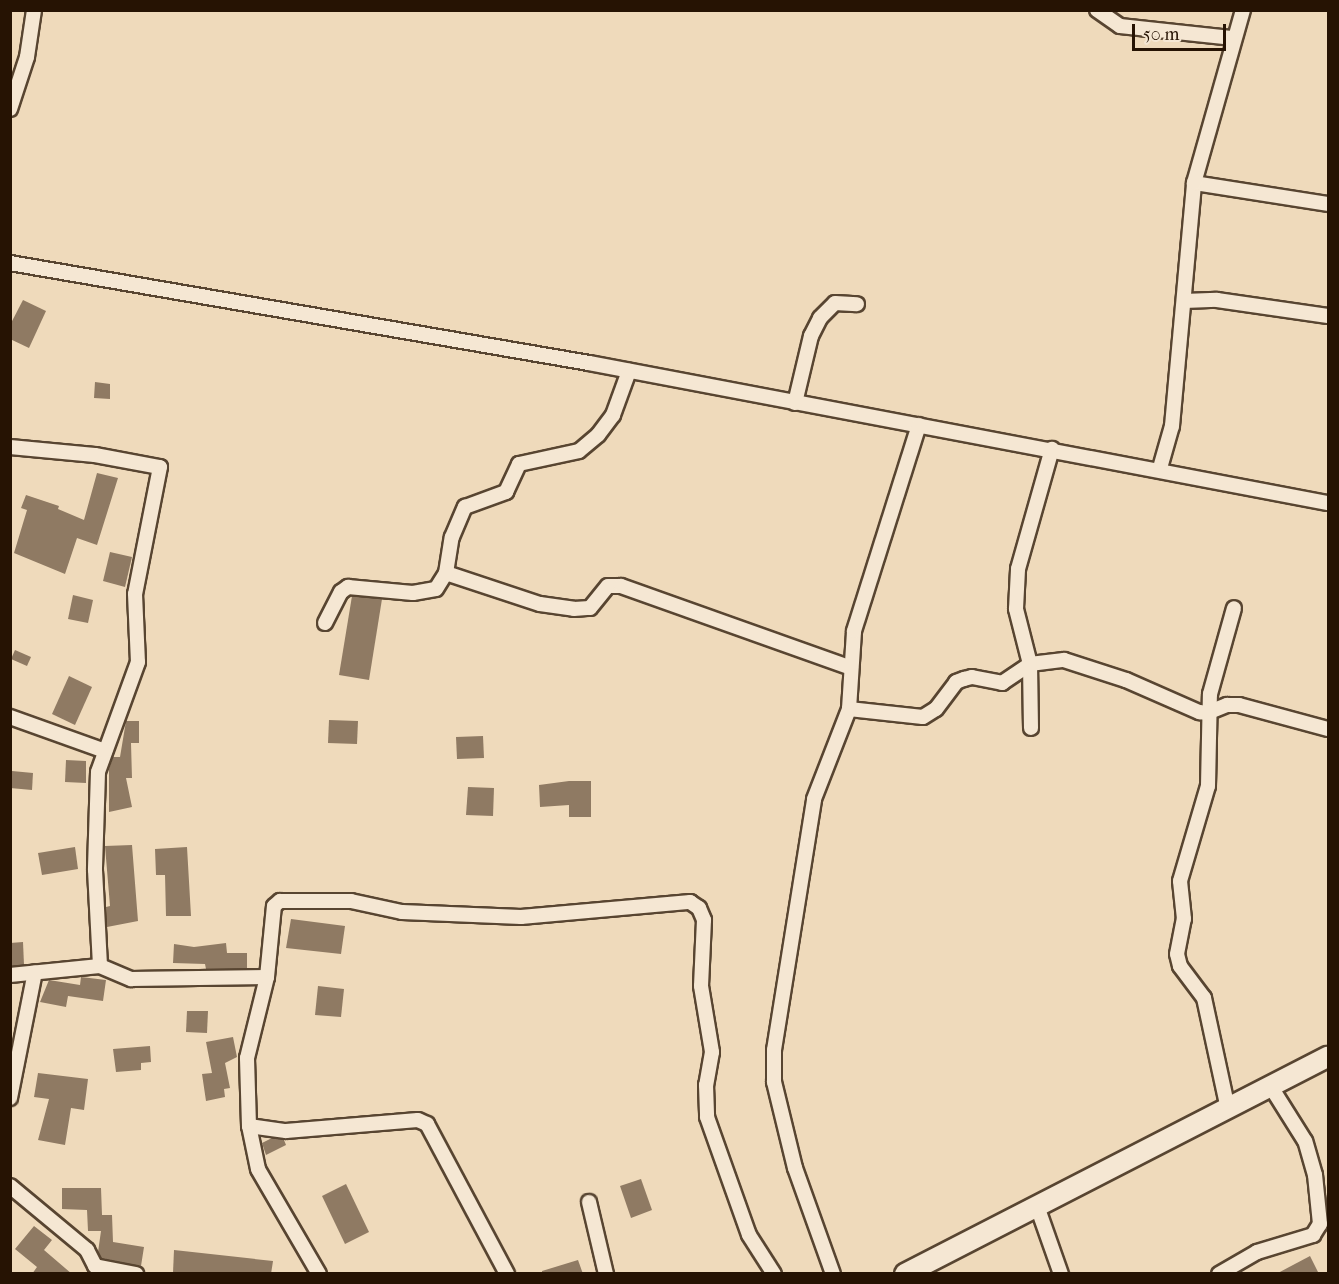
<!DOCTYPE html>
<html>
<head>
<meta charset="utf-8">
<style>
  body { margin:0 }
  #map { position:relative; width:1339px; height:1284px; overflow:hidden; background:#efdabb; font-family:"IM FELL French Canon",serif }
  div>[style] { position:absolute }
  .building>* { inset:0; background:#8f7a63 }
  .roads { filter:drop-shadow(2px 0 #584531) drop-shadow(-2px 0 #584531) drop-shadow(0 2px #584531) drop-shadow(0 -2px #584531) }
  .street>* { height:14px; margin:-7px; padding:0 7px; transform-origin:7px; border-radius:7px; background:#f5e7d3 }
  .secondary>* { height:20px; margin:-10px; padding:0 10px; transform-origin:10px; border-radius:10px; background:#f5e7d3 }
  span { translate:-50% -50%; white-space:nowrap; text-align:center; line-height:1.15; -webkit-text-stroke:5px #f5e7d3; paint-order:stroke }
  .frame { position:absolute; inset:0; border:12px solid #261303; pointer-events:none }
  .scale { position:absolute; left:1132px; top:24px; width:94px; height:27px; box-sizing:border-box; border:3px solid #261303; border-top:0; padding-left:8px; font-size:18px; line-height:21px; white-space:nowrap; color:#261303; -webkit-text-stroke:4px #f5e7d3; paint-order:stroke }
</style>
</head>
<body>
<div id="map">
  <div class="building">
    <i style="clip-path:polygon(23px 300px,46px 311px,29px 348px,10px 339px,10px 325px)"></i>
    <i style="clip-path:polygon(95px 382px,110px 384px,110px 399px,94px 398px)"></i>
    <i style="clip-path:polygon(97px 473px,118px 478px,97px 545px,77px 538px,65px 574px,14px 553px,27px 510px,21px 508px,26px 495px,59px 506px,58px 509px,84px 520px)"></i>
    <i style="clip-path:polygon(110px 552px,132px 557px,125px 587px,103px 581px)"></i>
    <i style="clip-path:polygon(73px 595px,93px 600px,88px 623px,68px 619px)"></i>
    <i style="clip-path:polygon(352px 596px,382px 599px,369px 680px,339px 675px)"></i>
    <i style="clip-path:polygon(15px 650px,31px 657px,27px 666px,11px 659px)"></i>
    <i style="clip-path:polygon(69px 676px,92px 687px,75px 725px,52px 714px)"></i>
    <i style="clip-path:polygon(329px 720px,358px 721px,357px 744px,328px 743px)"></i>
    <i style="clip-path:polygon(126px 721px,139px 721px,139px 743px,131px 743px,132px 778px,126px 778px,132px 807px,109px 812px,109px 769px,113px 757px,120px 757px)"></i>
    <i style="clip-path:polygon(483px 736px,484px 758px,457px 759px,456px 737px)"></i>
    <i style="clip-path:polygon(66px 760px,86px 761px,86px 783px,65px 782px)"></i>
    <i style="clip-path:polygon(12px 771px,33px 773px,32px 790px,10px 788px)"></i>
    <i style="clip-path:polygon(569px 781px,591px 781px,591px 817px,569px 817px,569px 805px,540px 807px,539px 785px)"></i>
    <i style="clip-path:polygon(468px 787px,494px 788px,493px 816px,466px 815px)"></i>
    <i style="clip-path:polygon(132px 845px,138px 921px,107px 927px,106px 907px,110px 906px,105px 846px)"></i>
    <i style="clip-path:polygon(75px 847px,78px 869px,42px 875px,38px 853px)"></i>
    <i style="clip-path:polygon(187px 847px,191px 916px,166px 916px,165px 875px,156px 875px,155px 849px)"></i>
    <i style="clip-path:polygon(291px 919px,345px 926px,341px 954px,286px 948px)"></i>
    <i style="clip-path:polygon(23px 942px,24px 965px,10px 966px,10px 943px)"></i>
    <i style="clip-path:polygon(226px 943px,227px 953px,247px 953px,247px 968px,206px 969px,205px 964px,173px 963px,174px 944px,194px 947px)"></i>
    <i style="clip-path:polygon(81px 977px,106px 980px,103px 1001px,68px 996px,66px 1007px,40px 1002px,49px 980px,80px 985px)"></i>
    <i style="clip-path:polygon(318px 986px,344px 989px,341px 1017px,315px 1015px)"></i>
    <i style="clip-path:polygon(187px 1011px,208px 1011px,207px 1033px,186px 1032px)"></i>
    <i style="clip-path:polygon(233px 1037px,237px 1057px,225px 1063px,230px 1088px,224px 1089px,225px 1097px,206px 1101px,202px 1074px,212px 1073px,206px 1042px)"></i>
    <i style="clip-path:polygon(150px 1046px,151px 1062px,141px 1063px,141px 1070px,116px 1072px,113px 1049px)"></i>
    <i style="clip-path:polygon(38px 1073px,88px 1079px,84px 1110px,71px 1108px,65px 1145px,38px 1140px,49px 1099px,34px 1097px)"></i>
    <i style="clip-path:polygon(272px 1138px,284px 1140px,286px 1145px,266px 1155px,262px 1143px)"></i>
    <i style="clip-path:polygon(641px 1179px,652px 1210px,631px 1218px,620px 1186px)"></i>
    <i style="clip-path:polygon(346px 1184px,369px 1232px,345px 1244px,322px 1196px)"></i>
    <i style="clip-path:polygon(62px 1188px,101px 1188px,102px 1215px,112px 1215px,113px 1242px,144px 1247px,141px 1266px,101px 1258px,98px 1252px,101px 1231px,88px 1231px,87px 1210px,62px 1209px)"></i>
    <i style="clip-path:polygon(34px 1226px,52px 1240px,44px 1250px,72px 1274px,32px 1274px,37px 1267px,15px 1249px)"></i>
    <i style="clip-path:polygon(174px 1250px,273px 1261px,271px 1274px,173px 1273px)"></i>
    <i style="clip-path:polygon(1310px 1256px,1319px 1274px,1276px 1274px)"></i>
    <i style="clip-path:polygon(578px 1260px,583px 1274px,542px 1274px,542px 1271px)"></i>
  </div>
  <div class="roads">
    <div class="street">
      <i style="left:1097px;top:10px;width:28px;rotate:35deg"></i>
      <i style="left:1120px;top:26px;width:114px;rotate:6.1deg"></i>
      <i style="left:10px;top:109px;width:55px;rotate:-71.9deg"></i>
      <i style="left:27px;top:57px;width:48px;rotate:-81.5deg"></i>
      <i style="left:1194px;top:183px;width:136px;rotate:8.9deg"></i>
      <i style="left:10px;top:263px;width:588px;rotate:9.8deg"></i>
      <i style="left:589px;top:363px;width:752px;rotate:10.73deg"></i>
      <i style="left:1184px;top:301px;width:33px;rotate:-2deg"></i>
      <i style="left:1217px;top:300px;width:112px;rotate:8.2deg"></i>
      <i style="left:795px;top:403px;width:69px;rotate:-76.6deg"></i>
      <i style="left:811px;top:336px;width:20px;rotate:-63deg"></i>
      <i style="left:820px;top:318px;width:21px;rotate:-45deg"></i>
      <i style="left:835px;top:303px;width:22px;rotate:3deg"></i>
      <i style="left:10px;top:447px;width:85px;rotate:5.4deg"></i>
      <i style="left:95px;top:455px;width:66px;rotate:10.5deg"></i>
      <i style="left:160px;top:467px;width:129px;rotate:101.1deg"></i>
      <i style="left:135px;top:594px;width:68px;rotate:87.5deg"></i>
      <i style="left:138px;top:662px;width:117px;rotate:110deg"></i>
      <i style="left:98px;top:772px;width:98px;rotate:91.8deg"></i>
      <i style="left:95px;top:870px;width:96px;rotate:87deg"></i>
      <i style="left:1160px;top:468px;width:44px;rotate:-74.1deg"></i>
      <i style="left:1172px;top:426px;width:244px;rotate:-84.8deg"></i>
      <i style="left:1194px;top:183px;width:180px;rotate:-74.2deg"></i>
      <i style="left:446px;top:573px;width:99px;rotate:18.3deg"></i>
      <i style="left:540px;top:604px;width:34px;rotate:8deg"></i>
      <i style="left:574px;top:609px;width:16px;rotate:-4deg"></i>
      <i style="left:590px;top:608px;width:28px;rotate:-51deg"></i>
      <i style="left:608px;top:586px;width:13px"></i>
      <i style="left:621px;top:586px;width:244px;rotate:19.6deg"></i>
      <i style="left:325px;top:623px;width:35px;rotate:-63deg"></i>
      <i style="left:341px;top:592px;width:9px;rotate:-36deg"></i>
      <i style="left:348px;top:587px;width:65px;rotate:5.3deg"></i>
      <i style="left:413px;top:593px;width:23px;rotate:-10deg"></i>
      <i style="left:436px;top:589px;width:19px;rotate:-58deg"></i>
      <i style="left:446px;top:573px;width:36px;rotate:-81deg"></i>
      <i style="left:452px;top:537px;width:33px;rotate:-67deg"></i>
      <i style="left:465px;top:507px;width:44px;rotate:-20.1deg"></i>
      <i style="left:506px;top:492px;width:31px;rotate:-65deg"></i>
      <i style="left:519px;top:464px;width:61px;rotate:-12.2deg"></i>
      <i style="left:579px;top:451px;width:25px;rotate:-40deg"></i>
      <i style="left:598px;top:435px;width:25px;rotate:-53deg"></i>
      <i style="left:613px;top:415px;width:47px;rotate:-70deg"></i>
      <i style="left:849px;top:709px;width:74px;rotate:6.2deg"></i>
      <i style="left:923px;top:717px;width:15px;rotate:-32deg"></i>
      <i style="left:936px;top:709px;width:34px;rotate:-53deg"></i>
      <i style="left:956px;top:682px;width:9px;rotate:-21deg"></i>
      <i style="left:964px;top:679px;width:8px;rotate:-14deg"></i>
      <i style="left:972px;top:677px;width:31px;rotate:11deg"></i>
      <i style="left:1002px;top:683px;width:34px;rotate:-34deg"></i>
      <i style="left:1030px;top:664px;width:34px;rotate:-7deg"></i>
      <i style="left:1064px;top:660px;width:65px;rotate:17.9deg"></i>
      <i style="left:1126px;top:680px;width:80px;rotate:23.7deg"></i>
      <i style="left:1199px;top:712px;width:8px;rotate:7deg"></i>
      <i style="left:1207px;top:713px;width:22px;rotate:-22deg"></i>
      <i style="left:1227px;top:705px;width:12px"></i>
      <i style="left:1239px;top:705px;width:92px;rotate:15.1deg"></i>
      <i style="left:10px;top:717px;width:101px;rotate:19.7deg"></i>
      <i style="left:1031px;top:728px;width:64px;rotate:-90.9deg"></i>
      <i style="left:1030px;top:664px;width:57px;rotate:-104.3deg"></i>
      <i style="left:1016px;top:609px;width:40px;rotate:-87.1deg"></i>
      <i style="left:1018px;top:569px;width:125px;rotate:-74.2deg"></i>
      <i style="left:10px;top:975px;width:90px;rotate:-5.7deg"></i>
      <i style="left:100px;top:966px;width:34px;rotate:23deg"></i>
      <i style="left:131px;top:979px;width:136px;rotate:-0.8deg"></i>
      <i style="left:10px;top:1098px;width:128px;rotate:-78.8deg"></i>
      <i style="left:1228px;top:1109px;width:114px;rotate:-102.2deg"></i>
      <i style="left:1204px;top:998px;width:40px;rotate:-127deg"></i>
      <i style="left:1180px;top:966px;width:12px;rotate:-104deg"></i>
      <i style="left:1177px;top:954px;width:36px;rotate:-79deg"></i>
      <i style="left:1184px;top:919px;width:38px;rotate:-96deg"></i>
      <i style="left:1180px;top:881px;width:99px;rotate:-73.6deg"></i>
      <i style="left:1208px;top:786px;width:92px;rotate:-88.8deg"></i>
      <i style="left:1210px;top:694px;width:89px;rotate:-74.4deg"></i>
      <i style="left:249px;top:1126px;width:37px;rotate:8deg"></i>
      <i style="left:286px;top:1131px;width:132px;rotate:-4.8deg"></i>
      <i style="left:418px;top:1120px;width:10px;rotate:24deg"></i>
      <i style="left:427px;top:1124px;width:170px;rotate:61.9deg"></i>
      <i style="left:10px;top:1186px;width:100px;rotate:39.7deg"></i>
      <i style="left:87px;top:1250px;width:18px;rotate:63deg"></i>
      <i style="left:95px;top:1266px;width:42px;rotate:11deg"></i>
      <i style="left:589px;top:1202px;width:74px;rotate:76.7deg"></i>
      <i style="left:1037px;top:1206px;width:72px;rotate:70.6deg"></i>
      <i style="left:319px;top:1274px;width:121px;rotate:-120.2deg"></i>
      <i style="left:258px;top:1169px;width:44px;rotate:-101.8deg"></i>
      <i style="left:249px;top:1126px;width:68px;rotate:-91.7deg"></i>
      <i style="left:247px;top:1058px;width:83px;rotate:-76.1deg"></i>
      <i style="left:267px;top:977px;width:71px;rotate:-84.4deg"></i>
      <i style="left:274px;top:906px;width:8px;rotate:-40deg"></i>
      <i style="left:280px;top:901px;width:71px"></i>
      <i style="left:351px;top:901px;width:52px;rotate:12.2deg"></i>
      <i style="left:402px;top:912px;width:119px;rotate:2.4deg"></i>
      <i style="left:521px;top:917px;width:170px;rotate:-5.1deg"></i>
      <i style="left:690px;top:902px;width:11px;rotate:34deg"></i>
      <i style="left:699px;top:908px;width:13px;rotate:67deg"></i>
      <i style="left:704px;top:920px;width:66px;rotate:92.6deg"></i>
      <i style="left:701px;top:986px;width:67px;rotate:80.5deg"></i>
      <i style="left:712px;top:1052px;width:34px;rotate:100deg"></i>
      <i style="left:706px;top:1085px;width:32px;rotate:88deg"></i>
      <i style="left:707px;top:1117px;width:125px;rotate:70.4deg"></i>
      <i style="left:749px;top:1235px;width:46px;rotate:57.3deg"></i>
      <i style="left:833px;top:1274px;width:113px;rotate:-109.7deg"></i>
      <i style="left:795px;top:1168px;width:89px;rotate:-103.7deg"></i>
      <i style="left:774px;top:1082px;width:32px;rotate:-90deg"></i>
      <i style="left:774px;top:1050px;width:254px;rotate:-80.9deg"></i>
      <i style="left:814px;top:799px;width:97px;rotate:-68.7deg"></i>
      <i style="left:849px;top:709px;width:78px;rotate:-86.3deg"></i>
      <i style="left:854px;top:631px;width:216px;rotate:-72.5deg"></i>
      <i style="left:1219px;top:1274px;width:44px;rotate:-30.1deg"></i>
      <i style="left:1257px;top:1252px;width:59px;rotate:-16.9deg"></i>
      <i style="left:1313px;top:1235px;width:13px;rotate:-58deg"></i>
      <i style="left:1320px;top:1224px;width:49px;rotate:-95.8deg"></i>
      <i style="left:1315px;top:1175px;width:35px;rotate:-106deg"></i>
      <i style="left:1305px;top:1141px;width:64px;rotate:-122.2deg"></i>
    </div>
    <div class="secondary">
      <i style="left:905px;top:1274px;width:475px;rotate:-27.2deg"></i>
    </div>
  </div>
  <div class="frame"></div>
  <div class="scale">50 m</div>
</div>
</body>
</html>
